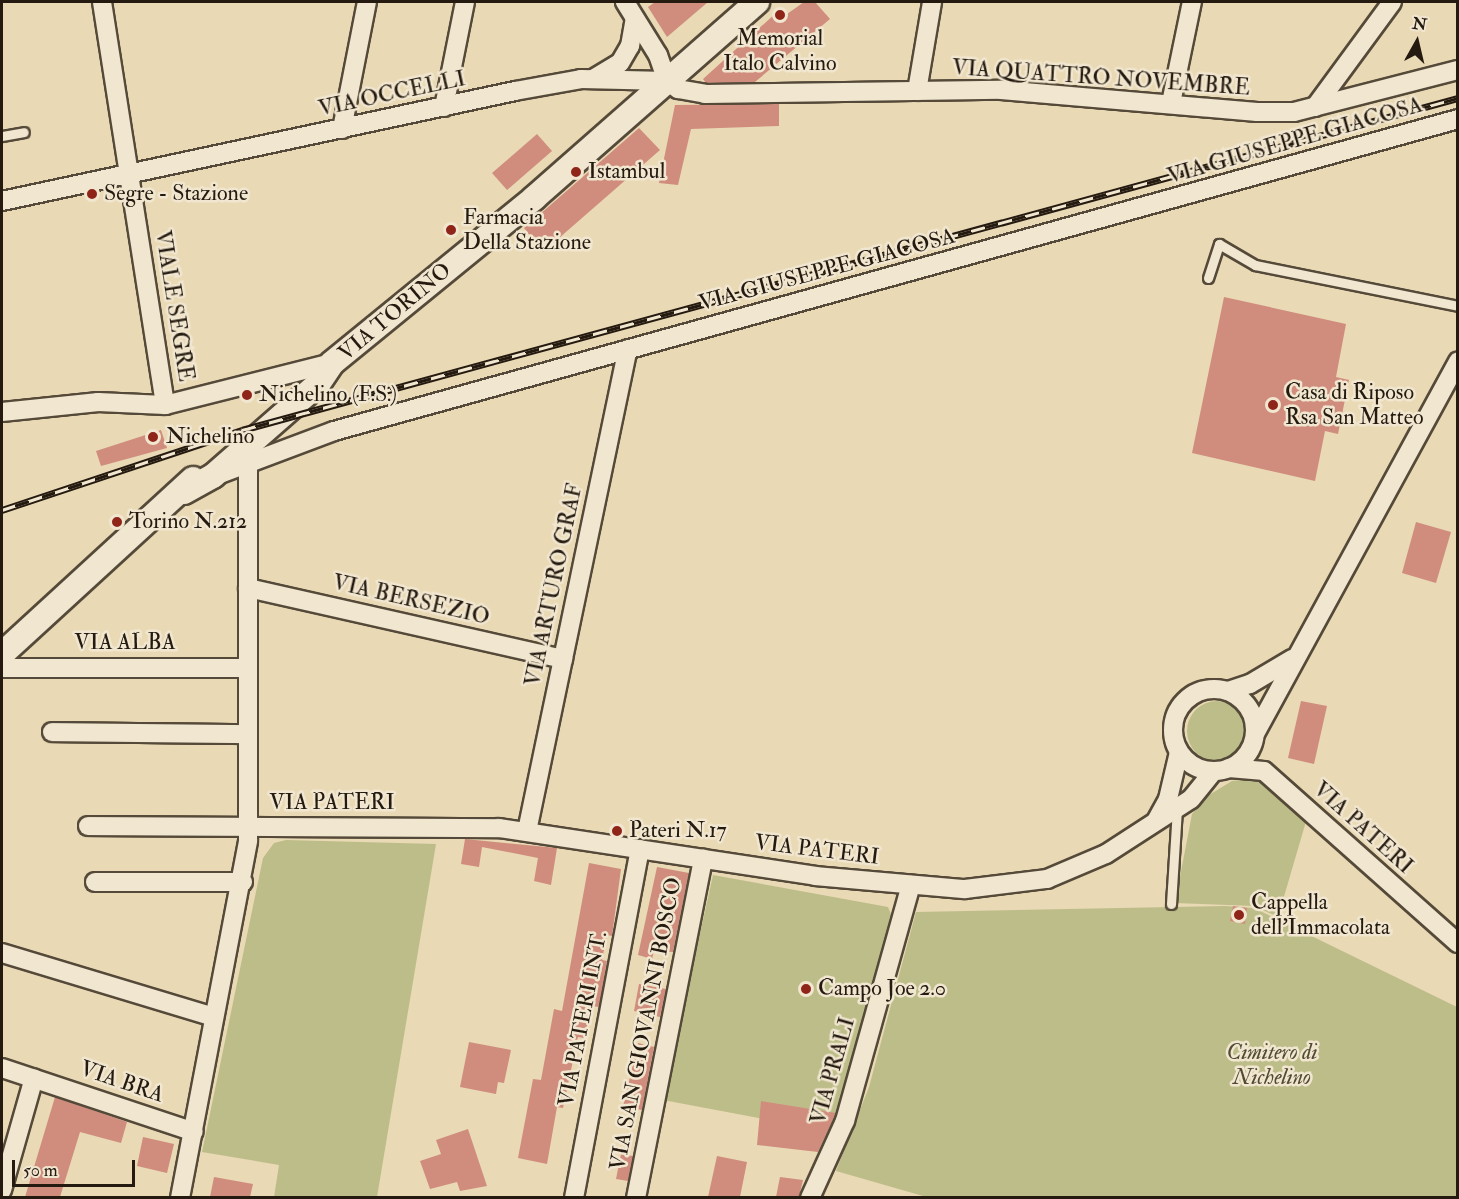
<!DOCTYPE html>
<html>
<head>
<meta charset="utf-8">
<style>
  body { margin:0 }
  #map { position:relative; width:1459px; height:1199px; overflow:hidden; background:#e9d9b5; font-family:"IM FELL Double Pica",serif }
  div>[style] { position:absolute }
  .green>* { inset:0; background:#bdbd89 }
  .round { border-radius:50% }
  .building>* { inset:0; background:#d08d7d }
  .roads { filter:drop-shadow(2px 0 #554a39) drop-shadow(-2px 0 #554a39) drop-shadow(0 2px #554a39) drop-shadow(0 -2px #554a39) }
  .service>* { height:9px; margin:-4.5px; padding:0 4.5px; transform-origin:4.5px; border-radius:4.5px; background:#f1e6cf }
  .minor>* { height:18px; margin:-9px; padding:0 9px; transform-origin:9px; border-radius:9px; background:#f1e6cf }
  .minor>.ring { margin:-9px; padding:0; box-sizing:content-box; background:none; border:18px solid #f1e6cf; border-radius:50% }
  .secondary>* { height:24px; margin:-12px; padding:0 12px; transform-origin:12px; border-radius:12px; background:#f1e6cf }
  .rail>* { height:7px; margin-top:-3.5px; transform-origin:0; background:repeating-linear-gradient(90deg,#f1e6cf 0 14px,#241a10 0 28px); box-sizing:border-box; border-block:2px solid #241a10 }
  .dots>* { width:16px; height:16px; translate:-50% -50%; box-sizing:border-box; border:3px solid #f1e6cf; border-radius:50% }
  span { translate:-50% -50%; white-space:nowrap; text-align:center; line-height:1.15; -webkit-text-stroke:5px #f1e6cf; paint-order:stroke }
  .poi-label { font-size:22px; color:#241a10 }
  .left { translate:0 -50%; text-align:left }
  .street-label { font-size:22px; color:#241a10 }
  .park-label { font-size:22px; color:#524b34; font-style:italic }
  .frame { position:absolute; inset:0; border:3px solid #241a10; pointer-events:none }
  .north { position:absolute; left:1387px; top:12px; width:60px; height:60px; -webkit-text-stroke:4px #f1e6cf; paint-order:stroke; rotate:8deg; font-size:16px; font-weight:700; line-height:24px; text-align:center; color:#241a10 }
  .north::after { content:''; display:block; margin:auto; width:21px; height:27px; background:#241a10; clip-path:polygon(50% 0,100% 100%,50% 72%,0 100%) }
  .scale { position:absolute; left:12px; top:1160px; width:123px; height:27px; box-sizing:border-box; border:3px solid #241a10; border-top:0; padding-left:8px; font-size:18px; line-height:21px; white-space:nowrap; color:#241a10; -webkit-text-stroke:4px #f1e6cf; paint-order:stroke }
</style>
</head>
<body>
<div id="map">
  <div class="green">
    <i class="round" style="left:1187px;top:701px;width:60px;height:60px"></i>
    <i style="clip-path:polygon(1248px 779px,1263px 781px,1307px 818px,1278px 917px,1254px 906px,1175px 903px,1192px 814px,1209px 795px,1232px 781px)"></i>
    <i style="clip-path:polygon(286px 840px,436px 844px,377px 1197px,274px 1197px,279px 1165px,202px 1152px,263px 858px,274px 843px)"></i>
    <i style="clip-path:polygon(713px 875px,888px 907px,893px 919px,834px 1132px,663px 1100px)"></i>
    <i style="clip-path:polygon(1225px 906px,1254px 908px,1457px 1007px,1457px 1197px,930px 1198px,836px 1171px,869px 1087px,916px 912px)"></i>
  </div>
  <div class="building">
    <i style="clip-path:polygon(655px 2px,708px 2px,667px 37px,648px 7px)"></i>
    <i style="clip-path:polygon(804px 2px,815px 2px,830px 19px,755px 82px,706px 83px,703px 79px,776px 13px,780px 19px)"></i>
    <i style="clip-path:polygon(779px 104px,779px 126px,691px 129px,678px 185px,659px 183px,675px 105px)"></i>
    <i style="clip-path:polygon(639px 128px,660px 150px,543px 252px,524px 228px)"></i>
    <i style="clip-path:polygon(537px 134px,552px 151px,507px 190px,492px 173px)"></i>
    <i style="clip-path:polygon(1224px 297px,1346px 324px,1336px 377px,1349px 380px,1338px 434px,1325px 431px,1315px 481px,1192px 453px)"></i>
    <i style="clip-path:polygon(161px 430px,167px 448px,101px 466px,96px 451px)"></i>
    <i style="clip-path:polygon(1416px 522px,1451px 532px,1436px 583px,1402px 573px)"></i>
    <i style="clip-path:polygon(1301px 701px,1327px 706px,1314px 764px,1288px 758px)"></i>
    <i style="clip-path:polygon(465px 839px,557px 848px,551px 885px,534px 881px,538px 858px,482px 847px,479px 867px,461px 864px)"></i>
    <i style="clip-path:polygon(589px 863px,621px 869px,612px 936px,607px 935px,602px 960px,607px 961px,599px 1007px,592px 1006px,584px 1038px,578px 1037px,563px 1108px,557px 1107px,547px 1164px,518px 1158px,533px 1079px,541px 1080px,554px 1009px,562px 1011px)"></i>
    <i style="clip-path:polygon(657px 867px,689px 873px,673px 952px,654px 951px,652px 959px,638px 955px)"></i>
    <i style="clip-path:polygon(1233px 906px,1247px 908px,1245px 924px,1230px 921px)"></i>
    <i style="clip-path:polygon(639px 984px,666px 989px,660px 1017px,634px 1011px)"></i>
    <i style="clip-path:polygon(469px 1042px,511px 1050px,504px 1083px,498px 1082px,496px 1094px,460px 1087px)"></i>
    <i style="clip-path:polygon(638px 1043px,654px 1047px,642px 1110px,623px 1107px)"></i>
    <i style="clip-path:polygon(55px 1097px,127px 1122px,121px 1143px,80px 1132px,60px 1197px,25px 1197px)"></i>
    <i style="clip-path:polygon(761px 1101px,836px 1113px,818px 1152px,757px 1145px)"></i>
    <i style="clip-path:polygon(468px 1129px,487px 1186px,460px 1191px,457px 1182px,430px 1189px,420px 1161px,441px 1154px,436px 1140px)"></i>
    <i style="clip-path:polygon(143px 1137px,174px 1144px,167px 1173px,137px 1166px)"></i>
    <i style="clip-path:polygon(621px 1154px,633px 1156px,628px 1181px,616px 1179px)"></i>
    <i style="clip-path:polygon(717px 1156px,747px 1162px,740px 1197px,708px 1197px)"></i>
    <i style="clip-path:polygon(214px 1177px,253px 1184px,250px 1197px,210px 1197px)"></i>
    <i style="clip-path:polygon(780px 1177px,803px 1180px,799px 1197px,776px 1197px)"></i>
  </div>
  <div class="roads">
    <div class="service">
      <i style="left:2px;top:136px;width:22px;rotate:-10deg"></i>
      <i style="left:1208px;top:278px;width:36px;rotate:-72deg"></i>
      <i style="left:1219px;top:244px;width:42px;rotate:30.3deg"></i>
      <i style="left:1255px;top:265px;width:207px;rotate:11.4deg"></i>
      <i style="left:1171px;top:904px;width:95px;rotate:-86.4deg"></i>
    </div>
    <div class="minor">
      <i style="left:102px;top:2px;width:408px;rotate:81.1deg"></i>
      <i style="left:625px;top:2px;width:62px;rotate:58.1deg"></i>
      <i style="left:658px;top:55px;width:28px;rotate:71deg"></i>
      <i style="left:593px;top:79px;width:31px;rotate:-31deg"></i>
      <i style="left:620px;top:63px;width:20px;rotate:-60deg"></i>
      <i style="left:630px;top:46px;width:27px;rotate:-80deg"></i>
      <i style="left:667px;top:81px;width:14px;rotate:36deg"></i>
      <i style="left:678px;top:89px;width:27px;rotate:10deg"></i>
      <i style="left:705px;top:94px;width:296px;rotate:-0.8deg"></i>
      <i style="left:1001px;top:90px;width:257px;rotate:4.9deg"></i>
      <i style="left:1257px;top:112px;width:37px"></i>
      <i style="left:1294px;top:112px;width:169px;rotate:-14.4deg"></i>
      <i style="left:917px;top:91px;width:90px;rotate:-80.4deg"></i>
      <i style="left:1171px;top:103px;width:103px;rotate:-78.3deg"></i>
      <i style="left:444px;top:107px;width:107px;rotate:-78.7deg"></i>
      <i style="left:1315px;top:107px;width:130px;rotate:-53.7deg"></i>
      <i style="left:342px;top:129px;width:129px;rotate:-78.9deg"></i>
      <i style="left:2px;top:201px;width:525px;rotate:-12.1deg"></i>
      <i style="left:515px;top:91px;width:67px;rotate:-10.3deg"></i>
      <i style="left:581px;top:79px;width:86px;rotate:1.3deg"></i>
      <i style="left:2px;top:412px;width:97px;rotate:-5.9deg"></i>
      <i style="left:98px;top:402px;width:67px;rotate:2.6deg"></i>
      <i style="left:165px;top:405px;width:172px;rotate:-14.1deg"></i>
      <i style="left:217px;top:475px;width:125px;rotate:-20.6deg"></i>
      <i style="left:334px;top:431px;width:1166px;rotate:-15.51deg"></i>
      <i style="left:248px;top:588px;width:323px;rotate:12.7deg"></i>
      <i style="left:2px;top:668px;width:246px"></i>
      <i class="ring" style="left:1173px;top:689px;width:64px;height:64px"></i>
      <i style="left:1228px;top:691px;width:23px;rotate:-18deg"></i>
      <i style="left:1250px;top:684px;width:49px;rotate:-30.8deg"></i>
      <i style="left:52px;top:732px;width:195px;rotate:0.6deg"></i>
      <i style="left:1256px;top:732px;width:422px;rotate:-61.4deg"></i>
      <i style="left:1229px;top:768px;width:35px;rotate:5deg"></i>
      <i style="left:1264px;top:771px;width:259px;rotate:41.6deg"></i>
      <i style="left:1156px;top:821px;width:25px;rotate:-61deg"></i>
      <i style="left:1168px;top:799px;width:48px;rotate:-76.8deg"></i>
      <i style="left:88px;top:826px;width:411px;rotate:0.3deg"></i>
      <i style="left:499px;top:828px;width:320px;rotate:8.6deg"></i>
      <i style="left:815px;top:876px;width:151px;rotate:5deg"></i>
      <i style="left:965px;top:889px;width:83px;rotate:-7deg"></i>
      <i style="left:1047px;top:879px;width:64px;rotate:-23deg"></i>
      <i style="left:1106px;top:854px;width:101px;rotate:-32.9deg"></i>
      <i style="left:1191px;top:799px;width:36px;rotate:-51deg"></i>
      <i style="left:527px;top:831px;width:492px;rotate:-78.2deg"></i>
      <i style="left:95px;top:882px;width:148px"></i>
      <i style="left:2px;top:953px;width:221px;rotate:16.8deg"></i>
      <i style="left:2px;top:1068px;width:202px;rotate:18.4deg"></i>
      <i style="left:2px;top:1190px;width:116px;rotate:-74.1deg"></i>
      <i style="left:180px;top:1198px;width:364px;rotate:-79.2deg"></i>
      <i style="left:248px;top:840px;width:384px;rotate:-90deg"></i>
      <i style="left:574px;top:1198px;width:355px;rotate:-79.3deg"></i>
      <i style="left:636px;top:1198px;width:346px;rotate:-78.8deg"></i>
      <i style="left:810px;top:1198px;width:85px;rotate:-65.6deg"></i>
      <i style="left:845px;top:1121px;width:245px;rotate:-74.4deg"></i>
    </div>
    <div class="secondary">
      <i style="left:184px;top:492px;width:33px;rotate:-29deg"></i>
      <i style="left:213px;top:476px;width:140px;rotate:-41.2deg"></i>
      <i style="left:318px;top:384px;width:25px;rotate:-56deg"></i>
      <i style="left:332px;top:363px;width:261px;rotate:-39.2deg"></i>
      <i style="left:534px;top:198px;width:297px;rotate:-41.3deg"></i>
      <i style="left:2px;top:654px;width:259px;rotate:-42.5deg"></i>
    </div>
  </div>
  <div class="rail">
    <i style="left:2px;top:510px;width:253px;rotate:-18.4deg"></i>
    <i style="left:242px;top:430px;width:1261px;rotate:-15.27deg"></i>
  </div>
  <div class="dots">
    <i style="left:780px;top:15px;background:#8f2418"></i>
    <i style="left:576px;top:172px;background:#8f2418"></i>
    <i style="left:92px;top:194px;background:#8f2418"></i>
    <i style="left:451px;top:230px;background:#8f2418"></i>
    <i style="left:247px;top:395px;background:#8f2418"></i>
    <i style="left:1273px;top:405px;background:#8f2418"></i>
    <i style="left:153px;top:437px;background:#8f2418"></i>
    <i style="left:117px;top:522px;background:#8f2418"></i>
    <i style="left:617px;top:831px;background:#8f2418"></i>
    <i style="left:1239px;top:915px;background:#8f2418"></i>
    <i style="left:806px;top:989px;background:#8f2418"></i>
  </div>
  <div class="poi-label">
    <span style="left:780px;top:51px">Memorial<br>Italo Calvino</span>
    <span class="left" style="left:588px;top:172px">Istambul</span>
    <span class="left" style="left:104px;top:194px">Segre - Stazione</span>
    <span class="left" style="left:463px;top:230px">Farmacia<br>Della Stazione</span>
    <span class="left" style="left:1285px;top:405px">Casa di Riposo<br>Rsa San Matteo</span>
    <span class="left" style="left:259px;top:395px">Nichelino (F.S.)</span>
    <span class="left" style="left:166px;top:437px">Nichelino</span>
    <span class="left" style="left:129px;top:522px">Torino N.212</span>
    <span class="left" style="left:629px;top:831px">Pateri N.17</span>
    <span class="left" style="left:1251px;top:915px">Cappella<br>dell'Immacolata</span>
    <span class="left" style="left:818px;top:989px">Campo Joe 2.0</span>
  </div>
  <div class="street-label">
    <span style="left:1101px;top:78px;rotate:4deg">VIA QUATTRO NOVEMBRE</span>
    <span style="left:392px;top:94px;rotate:-12deg">VIA OCCELLI</span>
    <span style="left:1295px;top:141px;rotate:-16deg">VIA GIUSEPPE GIACOSA</span>
    <span style="left:827px;top:270px;rotate:-15deg">VIA GIUSEPPE GIACOSA</span>
    <span style="left:174px;top:306px;rotate:81deg">VIALE SEGRE</span>
    <span style="left:395px;top:312px;rotate:-40deg">VIA TORINO</span>
    <span style="left:554px;top:585px;rotate:-78deg">VIA ARTURO GRAF</span>
    <span style="left:411px;top:600px;rotate:13deg">VIA BERSEZIO</span>
    <span style="left:125px;top:643px">VIA ALBA</span>
    <span style="left:332px;top:803px">VIA PATERI</span>
    <span style="left:1363px;top:828px;rotate:42deg">VIA PATERI</span>
    <span style="left:817px;top:850px;rotate:7deg">VIA PATERI</span>
    <span style="left:583px;top:1019px;rotate:-79deg">VIA PATERI INT.</span>
    <span style="left:646px;top:1024px;rotate:-79deg">VIA SAN GIOVANNI BOSCO</span>
    <span style="left:833px;top:1071px;rotate:-74deg">VIA PRALI</span>
    <span style="left:122px;top:1082px;rotate:19deg">VIA BRA</span>
  </div>
  <div class="park-label">
    <span style="left:1272px;top:1065px">Cimitero di<br>Nichelino</span>
  </div>
  <div class="frame"></div>
  <div class="north">N</div>
  <div class="scale">50 m</div>
</div>
</body>
</html>
